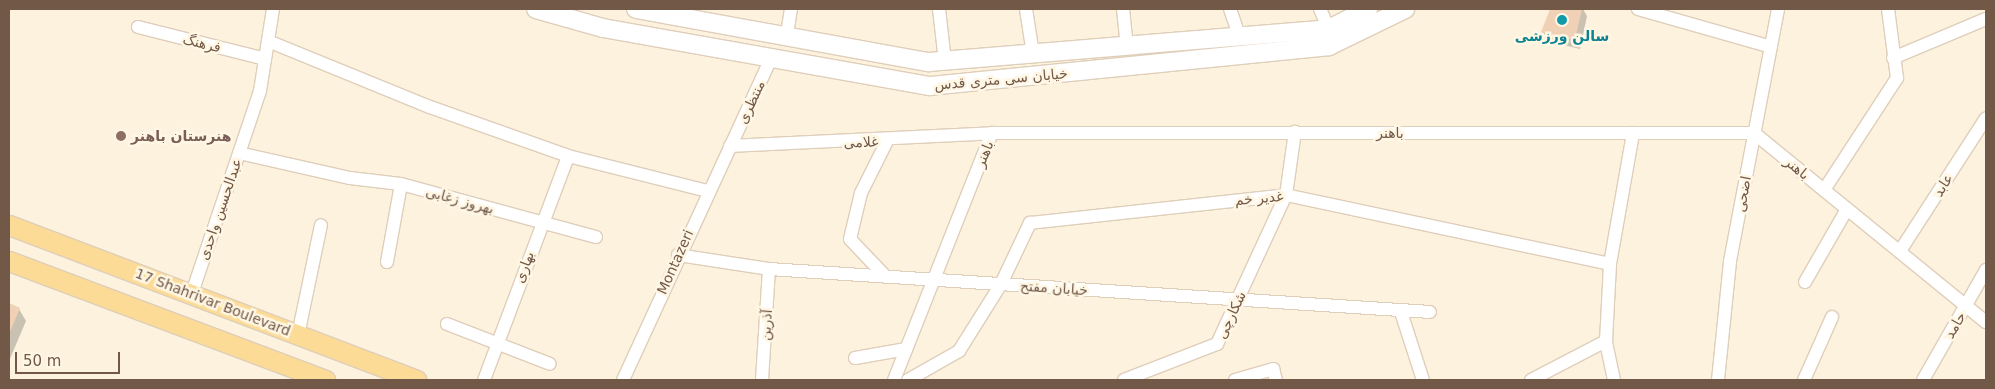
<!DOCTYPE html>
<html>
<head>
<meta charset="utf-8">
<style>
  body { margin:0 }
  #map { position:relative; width:1995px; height:389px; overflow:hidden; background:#fcf2de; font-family:"DejaVu Sans","Noto Sans Arabic",sans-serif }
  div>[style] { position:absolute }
  .shadow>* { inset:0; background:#0003 }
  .building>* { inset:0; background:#f1d1b6 }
  .roads { filter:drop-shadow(1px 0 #dfceba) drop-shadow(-1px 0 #dfceba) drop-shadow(0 1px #dfceba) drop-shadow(0 -1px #dfceba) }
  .minor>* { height:12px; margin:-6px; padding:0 6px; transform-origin:6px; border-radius:6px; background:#fff }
  .secondary>* { height:18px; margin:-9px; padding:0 9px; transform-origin:9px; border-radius:9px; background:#fff }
  .primary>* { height:19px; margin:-9.5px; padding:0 9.5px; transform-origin:9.5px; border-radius:9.5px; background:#fbdb95 }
  .dots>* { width:14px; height:14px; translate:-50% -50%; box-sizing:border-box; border:2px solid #fff6e4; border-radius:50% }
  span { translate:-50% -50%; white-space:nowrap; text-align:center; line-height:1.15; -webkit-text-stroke:5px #fff6e4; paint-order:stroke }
  .culture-label { font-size:14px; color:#0d838f; font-weight:700 }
  .street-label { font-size:14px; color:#715847 }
  .education-label { font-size:14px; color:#785e54; font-weight:700 }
  .left { translate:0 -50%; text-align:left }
  .frame { position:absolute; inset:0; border:10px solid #715847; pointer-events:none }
  .scale { position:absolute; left:15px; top:352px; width:105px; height:22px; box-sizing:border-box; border:2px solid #715847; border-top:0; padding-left:6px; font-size:15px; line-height:18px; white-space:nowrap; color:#715847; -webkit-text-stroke:4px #fff6e4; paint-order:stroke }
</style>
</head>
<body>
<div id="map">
  <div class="shadow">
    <i style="clip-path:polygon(1551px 9px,1583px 9px,1587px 16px,1580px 49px,1548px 41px,1542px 32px)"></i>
    <i style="clip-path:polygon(9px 305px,19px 309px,26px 321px,9px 361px)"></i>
  </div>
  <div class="building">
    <i style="clip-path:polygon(1550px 9px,1582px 9px,1575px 40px,1541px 32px)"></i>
    <i style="clip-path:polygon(9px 303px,20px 308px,9px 334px)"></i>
  </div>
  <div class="roads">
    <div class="minor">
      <i style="left:939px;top:9px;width:53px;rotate:83.5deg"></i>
      <i style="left:1026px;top:9px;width:46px;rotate:81.2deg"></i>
      <i style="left:1123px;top:9px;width:36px;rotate:84deg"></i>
      <i style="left:1230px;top:9px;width:28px;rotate:71deg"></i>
      <i style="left:1320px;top:9px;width:22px;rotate:66deg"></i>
      <i style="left:1638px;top:9px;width:138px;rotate:15.9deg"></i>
      <i style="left:138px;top:27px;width:131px;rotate:14.1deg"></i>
      <i style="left:787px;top:34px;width:25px;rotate:-81deg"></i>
      <i style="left:268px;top:41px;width:175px;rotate:22.2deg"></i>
      <i style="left:430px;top:107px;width:146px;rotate:19.5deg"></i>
      <i style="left:568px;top:156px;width:143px;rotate:14.1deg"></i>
      <i style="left:1893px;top:58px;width:101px;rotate:-22.8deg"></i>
      <i style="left:730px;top:146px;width:262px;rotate:-2.8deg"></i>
      <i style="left:992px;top:133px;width:762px"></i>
      <i style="left:1754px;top:133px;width:299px;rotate:39.2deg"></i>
      <i style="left:239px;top:153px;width:114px;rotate:12.7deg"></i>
      <i style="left:350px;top:178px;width:51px;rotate:6.7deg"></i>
      <i style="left:1824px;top:190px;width:134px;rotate:-56.9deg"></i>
      <i style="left:1897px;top:78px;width:70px;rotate:-97.4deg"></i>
      <i style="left:1900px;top:251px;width:158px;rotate:-57.1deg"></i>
      <i style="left:678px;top:255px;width:92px;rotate:8.7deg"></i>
      <i style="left:769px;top:269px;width:662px;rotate:3.72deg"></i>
      <i style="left:387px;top:262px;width:79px;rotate:-79.8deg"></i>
      <i style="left:401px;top:184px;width:202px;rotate:15.2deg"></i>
      <i style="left:886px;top:277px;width:52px;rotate:-133.5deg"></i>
      <i style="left:850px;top:239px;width:47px;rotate:-76.6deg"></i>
      <i style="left:861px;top:193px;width:58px;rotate:-63.4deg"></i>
      <i style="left:1805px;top:282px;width:84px;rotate:-60.1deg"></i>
      <i style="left:192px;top:293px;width:213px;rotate:-71.4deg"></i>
      <i style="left:260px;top:91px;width:83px;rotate:-81deg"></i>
      <i style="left:1401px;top:312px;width:71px;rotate:72.1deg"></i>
      <i style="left:447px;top:324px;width:110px;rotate:21.2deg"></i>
      <i style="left:298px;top:335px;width:112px;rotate:-78.2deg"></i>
      <i style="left:855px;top:358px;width:52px;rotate:-10deg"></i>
      <i style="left:484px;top:380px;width:239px;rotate:-69.4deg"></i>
      <i style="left:623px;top:380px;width:354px;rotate:-65.3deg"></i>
      <i style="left:762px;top:380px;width:111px;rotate:-86.4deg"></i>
      <i style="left:894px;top:380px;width:266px;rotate:-68.4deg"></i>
      <i style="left:908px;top:380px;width:59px;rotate:-29.6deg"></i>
      <i style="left:959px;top:351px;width:79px;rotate:-57.9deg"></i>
      <i style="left:1001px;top:284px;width:68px;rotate:-64.6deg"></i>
      <i style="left:1030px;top:223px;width:258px;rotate:-6.2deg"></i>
      <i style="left:1286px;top:195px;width:331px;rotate:12deg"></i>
      <i style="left:1124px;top:380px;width:100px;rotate:-21.2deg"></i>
      <i style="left:1217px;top:344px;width:164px;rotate:-65.2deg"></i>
      <i style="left:1286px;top:195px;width:64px;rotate:-81.9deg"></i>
      <i style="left:1235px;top:380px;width:40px;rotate:-16deg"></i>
      <i style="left:1273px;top:369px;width:11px;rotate:75deg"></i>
      <i style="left:1531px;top:380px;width:85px;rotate:-27.5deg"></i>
      <i style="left:1614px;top:380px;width:40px;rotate:-102deg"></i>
      <i style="left:1606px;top:341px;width:77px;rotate:-87deg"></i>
      <i style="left:1610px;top:264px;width:133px;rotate:-80deg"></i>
      <i style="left:1718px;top:380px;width:120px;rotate:-84.2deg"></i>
      <i style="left:1730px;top:261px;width:257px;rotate:-79.2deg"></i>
      <i style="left:1804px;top:380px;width:69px;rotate:-66deg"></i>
      <i style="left:1923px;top:380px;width:127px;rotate:-60.2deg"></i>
    </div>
    <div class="secondary">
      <i style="left:536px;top:9px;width:70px;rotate:15.8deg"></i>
      <i style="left:603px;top:28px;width:332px;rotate:10.1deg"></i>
      <i style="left:930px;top:86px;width:401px;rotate:-5.7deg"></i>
      <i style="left:1329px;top:46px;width:85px;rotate:-26deg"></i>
      <i style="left:636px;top:9px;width:298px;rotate:10.3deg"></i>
      <i style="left:929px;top:62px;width:401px;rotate:-4.7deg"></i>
      <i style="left:1329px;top:29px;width:44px;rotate:-27.1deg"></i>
    </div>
    <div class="primary">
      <i style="left:9px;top:225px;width:436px;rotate:20.8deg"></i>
      <i style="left:9px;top:261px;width:338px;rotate:20.6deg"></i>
    </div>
  </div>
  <div class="dots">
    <i style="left:1562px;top:20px;background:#0f9aa8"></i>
    <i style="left:121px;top:136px;background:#8d6e63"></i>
  </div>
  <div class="culture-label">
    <span style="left:1562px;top:36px">سالن ورزشی</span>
  </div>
  <div class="street-label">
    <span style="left:202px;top:43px;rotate:14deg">فرهنگ</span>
    <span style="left:1001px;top:79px;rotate:-5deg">خیابان سی متری قدس</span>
    <span style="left:751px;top:102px;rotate:-65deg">منتظری</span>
    <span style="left:1390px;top:133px">باهنر</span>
    <span style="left:861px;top:142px;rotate:-2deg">غلامی</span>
    <span style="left:984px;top:154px;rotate:-68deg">باهنر</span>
    <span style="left:1797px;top:168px;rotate:39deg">باهنر</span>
    <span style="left:1943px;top:185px;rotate:-57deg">عابد</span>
    <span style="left:1743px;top:194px;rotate:-80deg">اضحی</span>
    <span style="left:1259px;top:198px;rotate:-5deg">غدیر خم</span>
    <span style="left:460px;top:200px;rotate:15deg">بهروز زغابی</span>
    <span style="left:220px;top:209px;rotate:-71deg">عبدالحسین واحدی</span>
    <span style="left:675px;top:262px;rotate:-66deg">Montazeri</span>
    <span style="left:524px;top:267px;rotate:-70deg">بهاری</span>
    <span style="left:1054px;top:288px;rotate:4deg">خیابان مفتح</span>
    <span style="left:213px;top:302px;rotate:21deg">17 Shahrivar Boulevard</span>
    <span style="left:1231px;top:315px;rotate:-65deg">شکارچی</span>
    <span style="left:766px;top:325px;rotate:-86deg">آذرین</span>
    <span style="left:1955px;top:325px;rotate:-60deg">حامد</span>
  </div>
  <div class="education-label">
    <span class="left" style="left:131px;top:136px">هنرستان باهنر</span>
  </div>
  <div class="frame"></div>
  <div class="scale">50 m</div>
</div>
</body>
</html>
